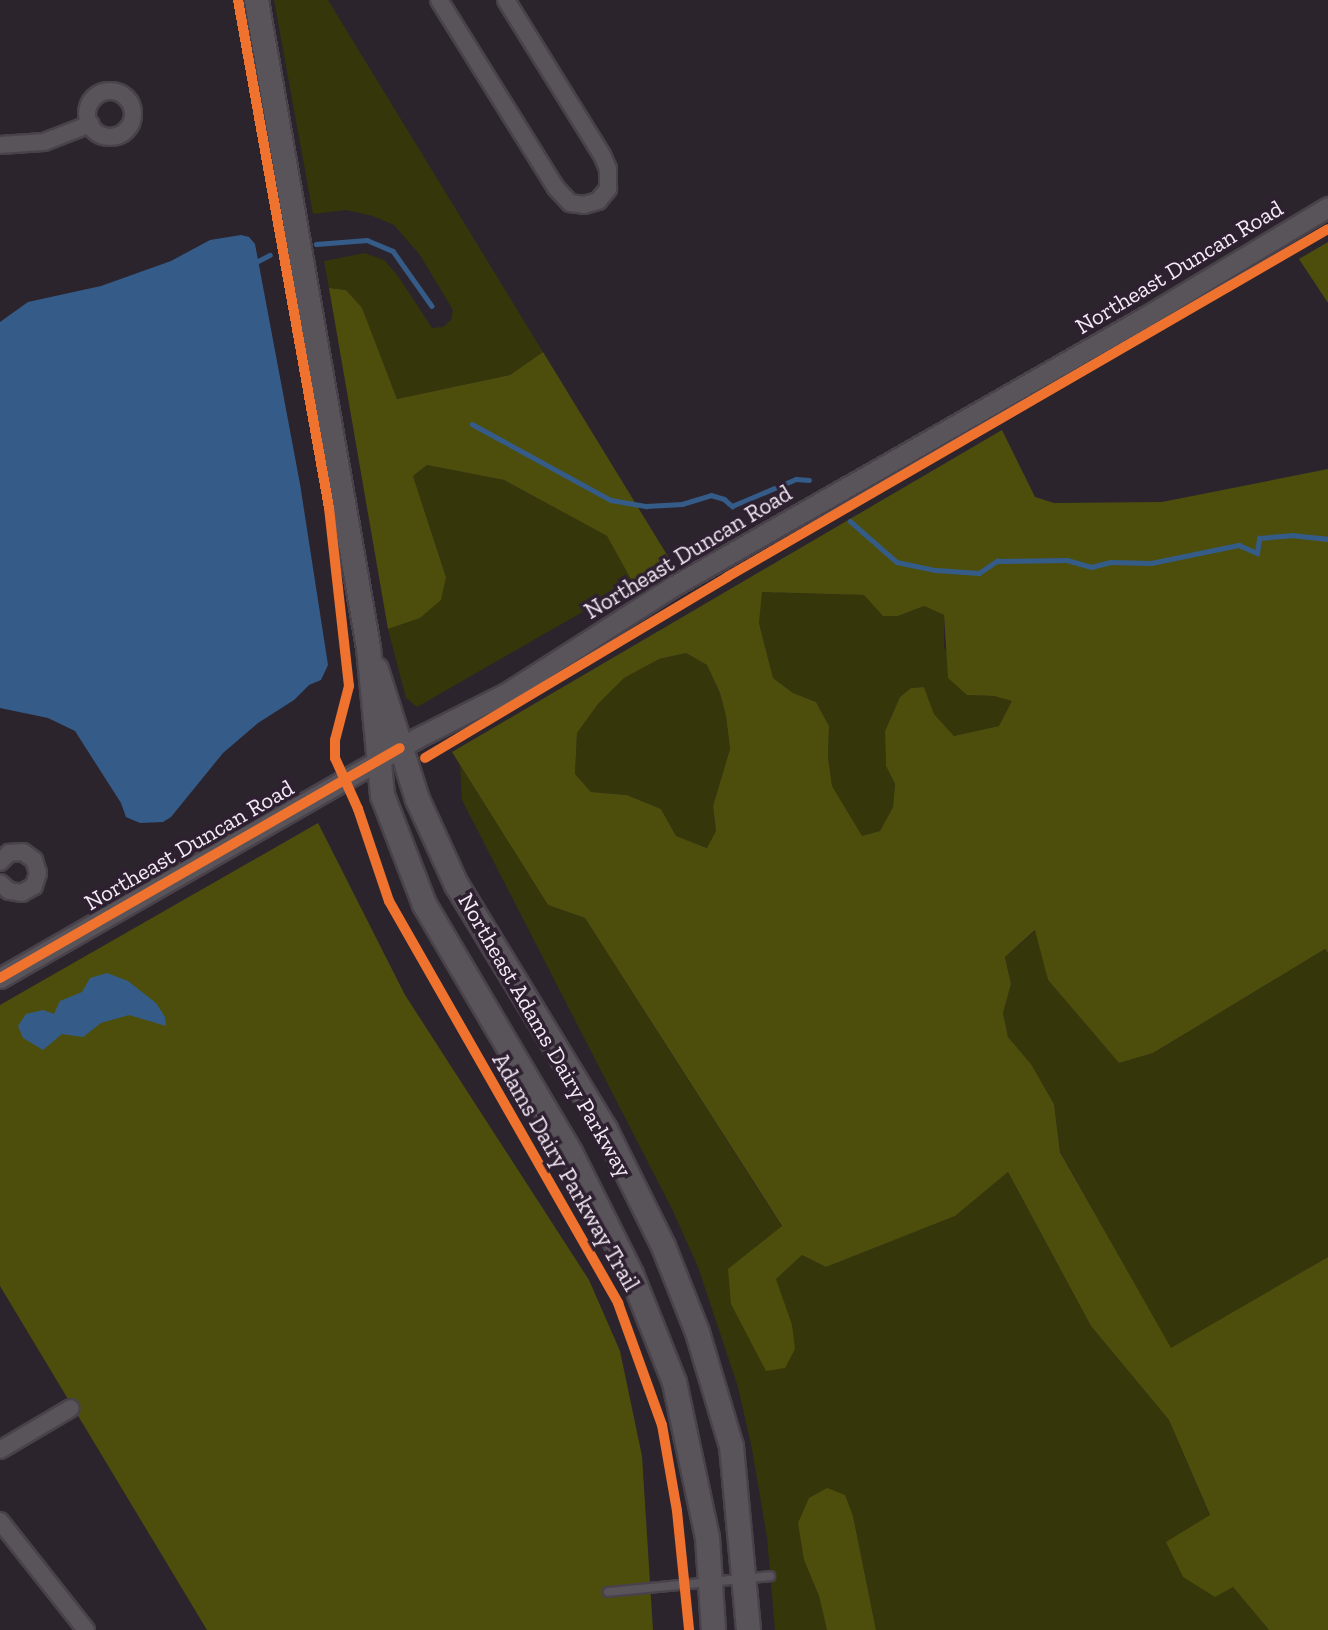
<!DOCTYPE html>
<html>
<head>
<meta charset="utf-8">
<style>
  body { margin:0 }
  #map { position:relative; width:1328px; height:1630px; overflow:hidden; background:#2b242d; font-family:"Zilla Slab",serif }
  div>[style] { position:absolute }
  .green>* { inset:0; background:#35360a }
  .forest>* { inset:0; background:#4d4e0c }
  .water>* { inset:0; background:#355c89 }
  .stream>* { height:4.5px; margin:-2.25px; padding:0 2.25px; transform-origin:2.25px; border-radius:2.25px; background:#355c89 }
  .roads { filter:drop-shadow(2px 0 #49424a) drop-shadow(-2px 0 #49424a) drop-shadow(0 2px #49424a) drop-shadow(0 -2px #49424a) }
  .service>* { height:8px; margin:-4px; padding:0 4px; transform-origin:4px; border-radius:4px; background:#59535a }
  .minor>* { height:16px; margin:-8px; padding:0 8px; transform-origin:8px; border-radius:8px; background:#59535a }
  .minor>.ring { margin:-8px; padding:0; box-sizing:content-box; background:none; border:16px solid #59535a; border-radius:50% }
  .tertiary>* { height:19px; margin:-9.5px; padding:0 9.5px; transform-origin:9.5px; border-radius:9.5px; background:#59535a }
  .secondary>* { height:23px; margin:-11.5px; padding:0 11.5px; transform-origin:11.5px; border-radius:11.5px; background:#59535a }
  .cycleway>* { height:10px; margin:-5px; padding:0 5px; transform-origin:5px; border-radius:5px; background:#ef722f }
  span { translate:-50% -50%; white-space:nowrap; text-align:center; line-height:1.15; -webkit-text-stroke:7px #2e2031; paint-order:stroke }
  .street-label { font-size:23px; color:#f4eaf5 }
</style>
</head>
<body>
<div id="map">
  <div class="green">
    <i style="clip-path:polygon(274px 0,328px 0,543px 352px,510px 375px,397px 399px,362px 309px,346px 290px,329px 288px,324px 261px,365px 253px,384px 260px,398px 276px,432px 328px,443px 327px,451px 320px,453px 310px,420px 255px,394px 225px,373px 216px,346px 210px,313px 214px)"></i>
    <i style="clip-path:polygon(427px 465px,504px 480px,607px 536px,633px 583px,417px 707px,406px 698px,388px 629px,420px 618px,441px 599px,446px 576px,413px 476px)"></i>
    <i style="clip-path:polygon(761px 592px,864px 595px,898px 616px,924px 606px,944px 615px,944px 647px,967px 695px,994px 696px,1013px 701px,999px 726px,954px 736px,934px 714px,924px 687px,911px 688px,900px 697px,885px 731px,886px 766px,895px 784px,893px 807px,880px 831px,862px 837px,832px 786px,828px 757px,829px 726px,816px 702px,793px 693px,773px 678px,759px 623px)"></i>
    <i style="clip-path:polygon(686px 653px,707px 665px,720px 693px,726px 716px,730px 749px,713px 806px,716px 831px,708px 848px,676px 836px,661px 809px,627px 795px,591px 792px,575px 774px,577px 733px,598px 704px,623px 678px,659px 659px)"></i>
    <i style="clip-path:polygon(460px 765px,548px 905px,585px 918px,782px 1227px,755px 1247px,781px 1298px,776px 1279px,802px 1255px,826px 1267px,955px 1216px,1008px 1172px,1091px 1326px,1169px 1420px,1210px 1516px,1233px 1587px,1269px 1630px,876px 1630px,853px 1516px,804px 1560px,819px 1596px,827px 1630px,775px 1630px,767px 1537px,751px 1444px,738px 1387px,698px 1267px,673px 1211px,462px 800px)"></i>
    <i style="clip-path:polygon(1036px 930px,1048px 980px,1119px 1063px,1153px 1053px,1325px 949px,1328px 953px,1328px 1257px,1171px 1349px,1060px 1151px,1054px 1104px,1031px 1064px,1008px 1037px,1003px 1013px,1011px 984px,1005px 957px)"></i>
  </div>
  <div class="forest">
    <i style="clip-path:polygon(1328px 242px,1328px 303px,1299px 259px)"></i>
    <i style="clip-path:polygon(329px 288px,346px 290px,362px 308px,397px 399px,510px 375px,543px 352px,672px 563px,633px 583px,607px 536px,504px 480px,427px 465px,413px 476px,446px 577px,441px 600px,420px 618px,388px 629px)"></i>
    <i style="clip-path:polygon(evenodd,1002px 430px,1035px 497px,1054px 503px,1162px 502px,1328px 469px,1328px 953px,1325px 949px,1153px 1053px,1119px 1063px,1048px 980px,1035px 930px,1005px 957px,1011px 984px,1003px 1013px,1008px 1037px,1031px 1064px,1054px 1104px,1060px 1152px,1171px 1348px,1328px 1257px,1328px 1630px,1269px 1630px,1233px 1587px,1215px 1597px,1183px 1577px,1166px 1542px,1210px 1515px,1169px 1420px,1091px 1326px,1008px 1172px,955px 1216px,826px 1267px,802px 1255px,776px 1279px,792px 1325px,795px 1349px,785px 1368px,766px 1371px,731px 1304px,728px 1269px,782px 1226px,585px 918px,548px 905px,452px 752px,1002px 430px,762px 592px,864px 595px,883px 616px,898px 616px,924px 606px,944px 615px,948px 678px,967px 695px,994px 696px,1012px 701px,999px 726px,954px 736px,934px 714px,924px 687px,911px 688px,900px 697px,885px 731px,886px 766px,895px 784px,893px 807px,880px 831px,862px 836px,832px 786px,828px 757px,829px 726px,816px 702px,793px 693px,773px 678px,759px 623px,762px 592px,1002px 430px,686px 653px,707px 665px,720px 693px,726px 716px,730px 749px,713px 806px,716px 831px,707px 848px,676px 836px,661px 809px,627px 795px,591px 792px,575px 774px,577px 733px,598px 704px,624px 678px,659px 659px,686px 653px)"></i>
    <i style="clip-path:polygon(318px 823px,405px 995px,589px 1280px,620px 1351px,642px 1456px,653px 1630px,207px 1630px,0 1286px,0 1005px)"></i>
    <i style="clip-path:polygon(827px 1488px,845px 1495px,853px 1516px,876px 1630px,827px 1630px,819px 1596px,804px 1560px,798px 1523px,809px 1498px)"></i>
  </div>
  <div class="water">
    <i style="clip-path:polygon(241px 235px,249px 237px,255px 244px,300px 484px,328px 665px,321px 680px,309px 685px,294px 700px,258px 723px,223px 753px,171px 817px,163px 822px,140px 823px,126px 817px,121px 803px,75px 731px,48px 718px,0 708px,0 322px,28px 302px,101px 286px,171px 261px,210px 240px)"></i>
    <i style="clip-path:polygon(107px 973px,128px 981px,156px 1003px,165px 1017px,166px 1026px,129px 1015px,101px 1023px,83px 1037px,62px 1034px,43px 1050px,23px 1038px,18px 1026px,26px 1014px,43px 1010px,54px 1014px,60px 1001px,82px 992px,90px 978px)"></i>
  </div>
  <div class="stream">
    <i style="left:316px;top:244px;width:51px;rotate:-4.5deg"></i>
    <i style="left:367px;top:240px;width:28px;rotate:23deg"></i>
    <i style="left:393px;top:251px;width:67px;rotate:54.7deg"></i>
    <i style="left:258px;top:261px;width:13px;rotate:-27deg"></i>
    <i style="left:472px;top:424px;width:158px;rotate:28.7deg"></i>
    <i style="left:611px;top:500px;width:36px;rotate:10deg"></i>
    <i style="left:646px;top:506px;width:36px;rotate:-3deg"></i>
    <i style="left:682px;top:504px;width:30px;rotate:-17deg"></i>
    <i style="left:711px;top:495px;width:14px;rotate:17deg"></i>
    <i style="left:724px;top:499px;width:11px;rotate:41deg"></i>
    <i style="left:732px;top:506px;width:69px;rotate:-22.9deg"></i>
    <i style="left:796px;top:479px;width:13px;rotate:4deg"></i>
    <i style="left:850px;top:521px;width:62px;rotate:41.1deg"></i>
    <i style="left:897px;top:562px;width:40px;rotate:12deg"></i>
    <i style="left:936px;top:570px;width:43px;rotate:4deg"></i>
    <i style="left:979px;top:573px;width:22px;rotate:-34deg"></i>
    <i style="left:997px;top:561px;width:70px;rotate:-0.8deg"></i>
    <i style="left:1067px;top:560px;width:25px;rotate:16deg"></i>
    <i style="left:1091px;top:567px;width:21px;rotate:-14deg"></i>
    <i style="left:1111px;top:562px;width:40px;rotate:1.4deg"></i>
    <i style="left:1151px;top:563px;width:90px;rotate:-11.6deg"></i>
    <i style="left:1239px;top:545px;width:20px;rotate:24deg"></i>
    <i style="left:1257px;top:553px;width:15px;rotate:-82deg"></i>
    <i style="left:1259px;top:538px;width:32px;rotate:-5deg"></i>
    <i style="left:1291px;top:535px;width:37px;rotate:6deg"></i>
  </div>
  <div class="roads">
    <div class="service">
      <i style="left:608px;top:1592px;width:163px;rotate:-5.6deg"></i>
    </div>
    <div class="minor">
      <i style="left:439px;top:0;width:221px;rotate:58.1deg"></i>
      <i style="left:556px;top:188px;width:21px;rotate:47deg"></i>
      <i style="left:570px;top:203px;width:14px;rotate:8deg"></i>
      <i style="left:584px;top:205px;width:15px;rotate:-16deg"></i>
      <i style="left:598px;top:201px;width:16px;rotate:-50deg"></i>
      <i style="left:608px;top:189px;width:20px;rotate:-90deg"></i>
      <i style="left:608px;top:169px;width:15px;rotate:-113deg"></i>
      <i style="left:602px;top:155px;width:182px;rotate:-121.8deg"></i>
      <i class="ring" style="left:87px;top:91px;width:30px;height:30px"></i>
      <i style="left:0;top:145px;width:44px;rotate:-3.9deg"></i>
      <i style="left:44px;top:142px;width:50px;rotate:-21deg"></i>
      <i style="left:0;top:862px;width:13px;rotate:-45deg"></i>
      <i style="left:9px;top:853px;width:14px;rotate:-4deg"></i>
      <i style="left:23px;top:852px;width:14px;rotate:36deg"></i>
      <i style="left:34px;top:860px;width:14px;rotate:73deg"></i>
      <i style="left:38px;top:873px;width:14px;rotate:107deg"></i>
      <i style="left:34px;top:886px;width:14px;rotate:150deg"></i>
      <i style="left:22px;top:893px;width:13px;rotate:-171deg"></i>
      <i style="left:9px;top:891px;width:12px;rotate:-138deg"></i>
      <i style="left:0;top:1450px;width:82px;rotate:-30.6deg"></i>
      <i style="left:0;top:1521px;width:139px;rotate:51.7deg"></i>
    </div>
    <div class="tertiary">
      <i style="left:0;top:978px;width:481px;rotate:-29.9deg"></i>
      <i style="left:417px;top:738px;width:102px;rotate:-26.8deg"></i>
      <i style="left:508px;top:692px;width:195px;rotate:-32.6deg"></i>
      <i style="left:672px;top:587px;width:545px;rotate:-29.72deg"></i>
      <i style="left:1145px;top:317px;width:214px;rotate:-31deg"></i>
    </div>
    <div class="secondary">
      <i style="left:256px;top:0;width:657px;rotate:80.18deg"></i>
      <i style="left:368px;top:647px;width:149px;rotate:84.6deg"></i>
      <i style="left:382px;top:795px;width:117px;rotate:68.9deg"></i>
      <i style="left:424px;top:904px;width:288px;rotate:59.5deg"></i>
      <i style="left:570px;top:1152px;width:136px;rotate:63.4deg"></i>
      <i style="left:631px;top:1274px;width:116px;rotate:68.3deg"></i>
      <i style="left:674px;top:1382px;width:158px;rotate:78deg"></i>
      <i style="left:707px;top:1537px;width:93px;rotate:86.3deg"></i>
      <i style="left:376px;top:669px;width:136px;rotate:72.5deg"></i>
      <i style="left:417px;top:799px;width:94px;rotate:65.4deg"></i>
      <i style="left:456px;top:884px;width:287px;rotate:58.7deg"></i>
      <i style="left:605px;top:1129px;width:131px;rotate:63.6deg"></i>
      <i style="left:663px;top:1246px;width:92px;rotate:68.4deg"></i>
      <i style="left:697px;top:1332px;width:119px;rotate:73.4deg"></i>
      <i style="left:731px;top:1446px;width:185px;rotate:84.7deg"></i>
    </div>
  </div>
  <div class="cycleway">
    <i style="left:238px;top:0;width:516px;rotate:79.84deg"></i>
    <i style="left:329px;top:508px;width:179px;rotate:83.6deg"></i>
    <i style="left:349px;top:686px;width:56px;rotate:104.5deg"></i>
    <i style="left:335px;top:740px;width:18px;rotate:90deg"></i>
    <i style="left:335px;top:758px;width:56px;rotate:65.7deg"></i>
    <i style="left:358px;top:809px;width:97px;rotate:71.4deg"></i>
    <i style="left:389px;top:901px;width:463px;rotate:60.3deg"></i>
    <i style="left:618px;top:1303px;width:130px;rotate:70.2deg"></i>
    <i style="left:662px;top:1425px;width:87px;rotate:80.1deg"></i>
    <i style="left:677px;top:1511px;width:120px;rotate:84.2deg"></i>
    <i style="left:425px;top:758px;width:352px;rotate:-30.9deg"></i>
    <i style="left:727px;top:577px;width:694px;rotate:-30.07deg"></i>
    <i style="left:0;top:978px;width:461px;rotate:-29.9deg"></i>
  </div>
  <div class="street-label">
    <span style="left:1179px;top:267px;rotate:-31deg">Northeast Duncan Road</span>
    <span style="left:688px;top:552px;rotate:-31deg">Northeast Duncan Road</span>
    <span style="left:189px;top:845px;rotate:-30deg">Northeast Duncan Road</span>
    <span style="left:545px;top:1035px;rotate:60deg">Northeast Adams Dairy Parkway</span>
    <span style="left:566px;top:1172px;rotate:60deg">Adams Dairy Parkway Trail</span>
  </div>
</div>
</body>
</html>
